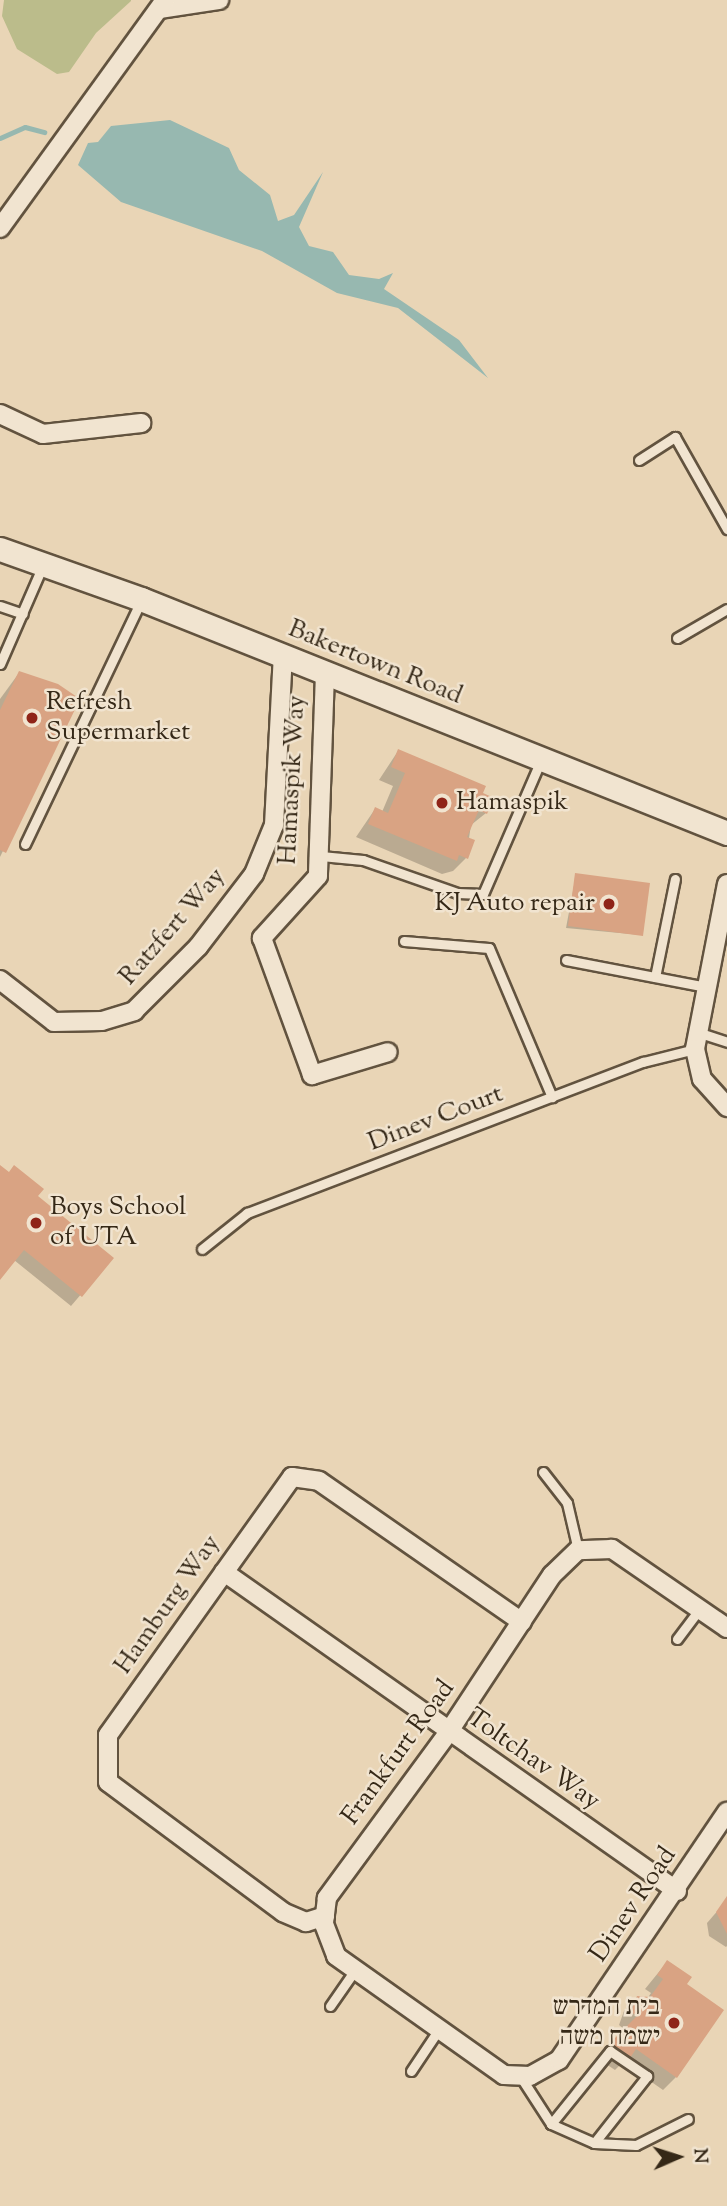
<!DOCTYPE html>
<html>
<head>
<meta charset="utf-8">
<style>
  body { margin:0 }
  #map { position:relative; width:727px; height:2206px; overflow:hidden; background:#e9d5b6; font-family:"Sorts Mill Goudy","Frank Ruhl Libre",serif }
  div>[style] { position:absolute }
  .green>* { inset:0; background:#bbbc8b }
  .water>* { inset:0; background:#97b8b0 }
  .shadow>* { inset:0; background:#0003 }
  .stream>* { height:5px; margin:-2.5px; padding:0 2.5px; transform-origin:2.5px; border-radius:2.5px; background:#97b8b0 }
  .building>* { inset:0; background:#d9a383 }
  .roads { filter:drop-shadow(2px 0 #62533f) drop-shadow(-2px 0 #62533f) drop-shadow(0 2px #62533f) drop-shadow(0 -2px #62533f) }
  .service>* { height:9px; margin:-4.5px; padding:0 4.5px; transform-origin:4.5px; border-radius:4.5px; background:#f1e4d0 }
  .minor>* { height:18px; margin:-9px; padding:0 9px; transform-origin:9px; border-radius:9px; background:#f1e4d0 }
  .tertiary>* { height:23px; margin:-11.5px; padding:0 11.5px; transform-origin:11.5px; border-radius:11.5px; background:#f1e4d0 }
  .dots>* { width:19px; height:19px; translate:-50% -50%; box-sizing:border-box; border:4px solid #f1e4d0; border-radius:50% }
  span { translate:-50% -50%; white-space:nowrap; text-align:center; line-height:1.15; -webkit-text-stroke:5px #f1e4d0; paint-order:stroke }
  .street-label { font-size:26px; color:#352817 }
  .poi-label { font-size:26px; color:#352817 }
  .left { translate:0 -50%; text-align:left }
  .right { translate:-100% -50%; text-align:right }
  .north { position:absolute; left:643px; top:2122px; width:70px; height:70px; -webkit-text-stroke:5px #f1e4d0; paint-order:stroke; rotate:87deg; font-size:19px; font-weight:700; line-height:28px; text-align:center; color:#352817 }
  .north::after { content:''; display:block; margin:auto; width:24px; height:32px; background:#352817; clip-path:polygon(50% 0,100% 100%,50% 72%,0 100%) }
</style>
</head>
<body>
<div id="map">
  <div class="green">
    <i style="clip-path:polygon(4px 0,131px 0,131px 1px,96px 33px,69px 72px,57px 74px,17px 49px,2px 16px)"></i>
  </div>
  <div class="water">
    <i style="clip-path:polygon(170px 120px,229px 148px,239px 170px,270px 195px,278px 221px,294px 215px,323px 172px,299px 227px,309px 246px,333px 252px,349px 275px,379px 279px,393px 273px,384px 289px,459px 340px,488px 378px,398px 308px,337px 293px,262px 251px,121px 202px,78px 165px,88px 143px,98px 142px,111px 126px)"></i>
  </div>
  <div class="shadow">
    <i style="clip-path:polygon(19px 673px,78px 699px,0 857px,0 699px)"></i>
    <i style="clip-path:polygon(398px 751px,480px 794px,486px 813px,471px 825px,466px 858px,453px 871px,442px 874px,356px 837px,375px 809px,382px 812px,393px 786px,379px 780px)"></i>
    <i style="clip-path:polygon(576px 875px,641px 935px,566px 928px)"></i>
    <i style="clip-path:polygon(0 1167px,112px 1258px,71px 1306px,14px 1260px,0 1278px)"></i>
    <i style="clip-path:polygon(727px 1900px,727px 1946px,726px 1947px,709px 1936px,707px 1923px)"></i>
    <i style="clip-path:polygon(667px 1962px,685px 1985px,676px 2077px,663px 2090px,623px 2062px,615px 2070px,597px 2058px,625px 2030px,619px 2025px,624px 2011px,637px 1997px,647px 1999px,651px 1993px,645px 1989px)"></i>
  </div>
  <div class="stream">
    <i style="left:0;top:138px;width:27px;rotate:-24deg"></i>
    <i style="left:25px;top:127px;width:20px;rotate:15deg"></i>
  </div>
  <div class="building">
    <i style="clip-path:polygon(19px 671px,58px 684px,80px 699px,6px 853px,0 850px,0 710px)"></i>
    <i style="clip-path:polygon(398px 749px,486px 786px,483px 793px,494px 798px,487px 814px,479px 810px,467px 837px,475px 840px,468px 859px,459px 855px,457px 861px,368px 824px,375px 807px,388px 813px,405px 773px,391px 767px)"></i>
    <i style="clip-path:polygon(575px 873px,650px 883px,643px 936px,568px 926px)"></i>
    <i style="clip-path:polygon(0 1165px,9px 1172px,14px 1165px,44px 1189px,38px 1196px,114px 1258px,82px 1297px,24px 1250px,0 1280px)"></i>
    <i style="clip-path:polygon(727px 1896px,727px 1934px,716px 1912px)"></i>
    <i style="clip-path:polygon(667px 1960px,692px 1977px,687px 1984px,724px 2010px,677px 2078px,636px 2049px,630px 2058px,609px 2044px,637px 2016px,631px 2012px,637px 1996px,650px 1997px,663px 1979px,657px 1975px)"></i>
  </div>
  <div class="roads">
    <div class="service">
      <i style="left:639px;top:460px;width:43px;rotate:-32.6deg"></i>
      <i style="left:675px;top:437px;width:106px;rotate:60.5deg"></i>
      <i style="left:0;top:606px;width:24px;rotate:19deg"></i>
      <i style="left:677px;top:638px;width:58px;rotate:-30.1deg"></i>
      <i style="left:0;top:664px;width:108px;rotate:-66.5deg"></i>
      <i style="left:25px;top:844px;width:269px;rotate:-64.5deg"></i>
      <i style="left:321px;top:856px;width:42px;rotate:5.4deg"></i>
      <i style="left:363px;top:860px;width:100px;rotate:19.3deg"></i>
      <i style="left:457px;top:893px;width:26px;rotate:2deg"></i>
      <i style="left:483px;top:894px;width:146px;rotate:-66.6deg"></i>
      <i style="left:404px;top:941px;width:85px;rotate:4.7deg"></i>
      <i style="left:489px;top:948px;width:162px;rotate:67.1deg"></i>
      <i style="left:566px;top:960px;width:143px;rotate:10.9deg"></i>
      <i style="left:655px;top:977px;width:100px;rotate:-78.5deg"></i>
      <i style="left:697px;top:1032px;width:32px;rotate:18deg"></i>
      <i style="left:202px;top:1249px;width:58px;rotate:-38.7deg"></i>
      <i style="left:247px;top:1213px;width:424px;rotate:-20.9deg"></i>
      <i style="left:643px;top:1062px;width:54px;rotate:-14deg"></i>
      <i style="left:543px;top:1472px;width:39px;rotate:52deg"></i>
      <i style="left:567px;top:1503px;width:48px;rotate:76.8deg"></i>
      <i style="left:677px;top:1639px;width:38px;rotate:-53deg"></i>
      <i style="left:330px;top:2006px;width:44px;rotate:-55.2deg"></i>
      <i style="left:411px;top:2071px;width:50px;rotate:-56.3deg"></i>
      <i style="left:520px;top:2076px;width:57px;rotate:57.1deg"></i>
      <i style="left:551px;top:2124px;width:47px;rotate:23.8deg"></i>
      <i style="left:594px;top:2143px;width:42px;rotate:2.7deg"></i>
      <i style="left:636px;top:2145px;width:58px;rotate:-26.6deg"></i>
      <i style="left:551px;top:2124px;width:94px;rotate:-51.1deg"></i>
      <i style="left:610px;top:2051px;width:45px;rotate:34deg"></i>
      <i style="left:647px;top:2076px;width:85px;rotate:128.3deg"></i>
    </div>
    <div class="minor">
      <i style="left:160px;top:9px;width:60px;rotate:-8.7deg"></i>
      <i style="left:0;top:228px;width:281px;rotate:-54.1deg"></i>
      <i style="left:0;top:414px;width:47px;rotate:24.9deg"></i>
      <i style="left:43px;top:434px;width:99px;rotate:-6.4deg"></i>
      <i style="left:325px;top:673px;width:203px;rotate:92deg"></i>
      <i style="left:318px;top:876px;width:84px;rotate:132.1deg"></i>
      <i style="left:262px;top:938px;width:146px;rotate:69.9deg"></i>
      <i style="left:312px;top:1075px;width:79px;rotate:-16.8deg"></i>
      <i style="left:727px;top:884px;width:168px;rotate:101deg"></i>
      <i style="left:695px;top:1049px;width:31px;rotate:77deg"></i>
      <i style="left:702px;top:1079px;width:38px;rotate:48deg"></i>
      <i style="left:0;top:980px;width:68px;rotate:37.9deg"></i>
      <i style="left:54px;top:1022px;width:48px;rotate:-1.2deg"></i>
      <i style="left:102px;top:1021px;width:34px;rotate:-17deg"></i>
      <i style="left:134px;top:1011px;width:91px;rotate:-45deg"></i>
      <i style="left:198px;top:947px;width:92px;rotate:-52.5deg"></i>
      <i style="left:254px;top:874px;width:53px;rotate:-67.8deg"></i>
      <i style="left:274px;top:825px;width:169px;rotate:-87deg"></i>
      <i style="left:224px;top:1572px;width:554px;rotate:35.15deg"></i>
      <i style="left:727px;top:1628px;width:140px;rotate:-145.5deg"></i>
      <i style="left:612px;top:1549px;width:34px;rotate:178deg"></i>
      <i style="left:578px;top:1550px;width:36px;rotate:136deg"></i>
      <i style="left:552px;top:1575px;width:189px;rotate:123.4deg"></i>
      <i style="left:448px;top:1733px;width:205px;rotate:126.3deg"></i>
      <i style="left:327px;top:1898px;width:26px;rotate:97deg"></i>
      <i style="left:324px;top:1924px;width:34px;rotate:69deg"></i>
      <i style="left:336px;top:1956px;width:206px;rotate:35.3deg"></i>
      <i style="left:504px;top:2075px;width:26px;rotate:2deg"></i>
      <i style="left:530px;top:2076px;width:33px;rotate:-29deg"></i>
      <i style="left:559px;top:2060px;width:300px;rotate:-55.9deg"></i>
      <i style="left:325px;top:1916px;width:20px;rotate:162deg"></i>
      <i style="left:306px;top:1922px;width:25px;rotate:-157deg"></i>
      <i style="left:283px;top:1912px;width:218px;rotate:-143.4deg"></i>
      <i style="left:108px;top:1782px;width:47px;rotate:-90deg"></i>
      <i style="left:108px;top:1735px;width:317px;rotate:-54.5deg"></i>
      <i style="left:292px;top:1477px;width:27px;rotate:8deg"></i>
      <i style="left:319px;top:1481px;width:247px;rotate:34.8deg"></i>
    </div>
    <div class="tertiary">
      <i style="left:0;top:549px;width:150px;rotate:19.5deg"></i>
      <i style="left:141px;top:599px;width:631px;rotate:21.77deg"></i>
    </div>
  </div>
  <div class="dots">
    <i style="left:32px;top:718px;background:#8f2418"></i>
    <i style="left:442px;top:803px;background:#8f2418"></i>
    <i style="left:609px;top:904px;background:#8f2418"></i>
    <i style="left:36px;top:1223px;background:#8f2418"></i>
    <i style="left:674px;top:2023px;background:#8f2418"></i>
  </div>
  <div class="street-label">
    <span style="left:375px;top:663px;rotate:22deg">Bakertown Road</span>
    <span style="left:293px;top:780px;rotate:-87deg">Hamaspik Way</span>
    <span style="left:173px;top:927px;rotate:-49deg">Ratzfert Way</span>
    <span style="left:436px;top:1119px;rotate:-21deg">Dinev Court</span>
    <span style="left:168px;top:1605px;rotate:-55deg">Hamburg Way</span>
    <span style="left:399px;top:1753px;rotate:-54deg">Frankfurt Road</span>
    <span style="left:533px;top:1760px;rotate:35deg">Toltchav Way</span>
    <span style="left:634px;top:1905px;rotate:-56deg">Dinev Road</span>
  </div>
  <div class="poi-label">
    <span class="left" style="left:46px;top:718px">Refresh<br>Supermarket</span>
    <span class="left" style="left:456px;top:803px">Hamaspik</span>
    <span class="right" style="left:595px;top:904px">KJ Auto repair</span>
    <span class="left" style="left:50px;top:1223px">Boys School<br>of UTA</span>
    <span class="right" style="left:660px;top:2023px">בית המדרש<br>ישמח משה</span>
  </div>
  <div class="north">N</div>
</div>
</body>
</html>
